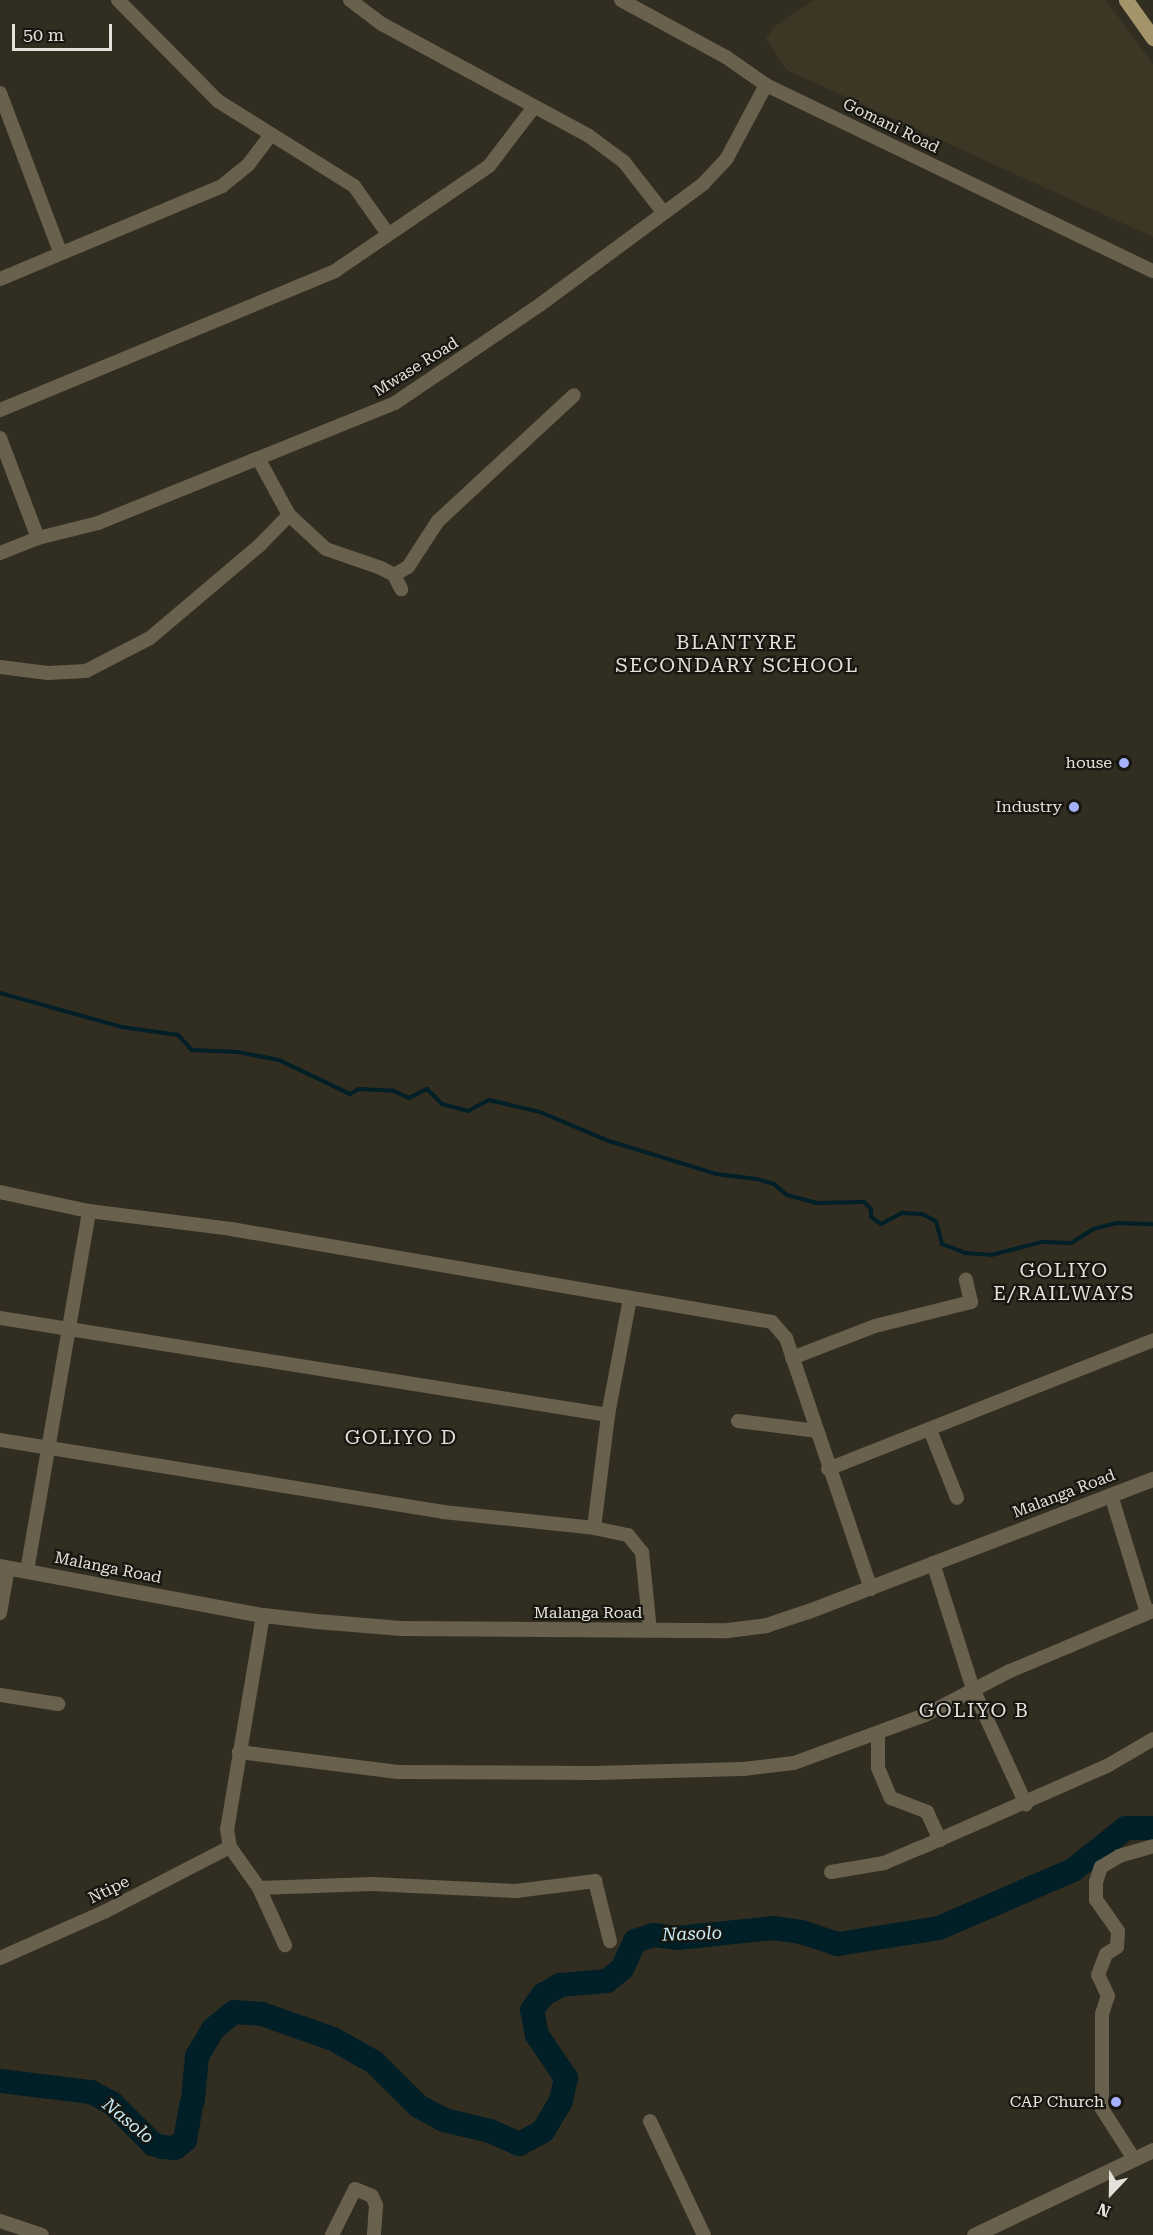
<!DOCTYPE html>
<html>
<head>
<meta charset="utf-8">
<style>
  body { margin:0 }
  #map { position:relative; width:1153px; height:2235px; overflow:hidden; background:#312d21; font-family:"Roboto Serif",serif }
  div>[style] { position:absolute }
  .built>* { inset:0; background:#3c3625 }
  .stream>* { height:4px; margin:-2px; padding:0 2px; transform-origin:2px; border-radius:2px; background:#001f27 }
  .river>* { height:24px; margin:-12px; padding:0 12px; transform-origin:12px; border-radius:12px; background:#001f27 }
  .minor>* { height:14px; margin:-7px; padding:0 7px; transform-origin:7px; border-radius:7px; background:#69614d }
  .tertiary>* { height:15px; margin:-7.5px; padding:0 7.5px; transform-origin:7.5px; border-radius:7.5px; background:#69614d }
  .primary>* { height:15px; margin:-7.5px; padding:0 7.5px; transform-origin:7.5px; border-radius:7.5px; background:#a4946a }
  .dots>* { width:16px; height:16px; translate:-50% -50%; box-sizing:border-box; border:3px solid #171610; border-radius:50% }
  span { translate:-50% -50%; white-space:nowrap; text-align:center; line-height:1.15; -webkit-text-stroke:4.5px #171610; paint-order:stroke }
  .street-label { font-size:16px; color:#e4e1da }
  .poi-label { font-size:16px; color:#e4e1da }
  .right { translate:-100% -50%; text-align:right }
  .water-label { font-size:18px; color:#c7ecf6; font-style:italic }
  .quarter-label { font-size:20px; color:#e4e1da; letter-spacing:1.5px }
  .north { position:absolute; left:1081px; top:2163px; width:60px; height:60px; -webkit-text-stroke:4px #171610; paint-order:stroke; rotate:202deg; font-size:16px; font-weight:700; line-height:24px; text-align:center; color:#e4e1da }
  .north::after { content:''; display:block; margin:auto; width:21px; height:27px; background:#e4e1da; clip-path:polygon(50% 0,100% 100%,50% 72%,0 100%) }
  .scale { position:absolute; left:12px; top:24px; width:100px; height:27px; box-sizing:border-box; border:3px solid #e4e1da; border-top:0; padding-left:8px; font-size:18px; line-height:21px; white-space:nowrap; color:#e4e1da; -webkit-text-stroke:4px #171610; paint-order:stroke }
</style>
</head>
<body>
<div id="map">
  <div class="built">
    <i style="clip-path:polygon(813px 0,1106px 0,1153px 64px,1153px 237px,787px 70px,766px 39px,773px 28px)"></i>
  </div>
  <div class="stream">
    <i style="left:0;top:993px;width:127px;rotate:15.6deg"></i>
    <i style="left:122px;top:1027px;width:57px;rotate:8.1deg"></i>
    <i style="left:178px;top:1035px;width:21px;rotate:47deg"></i>
    <i style="left:192px;top:1050px;width:46px;rotate:2.5deg"></i>
    <i style="left:238px;top:1052px;width:42px;rotate:11deg"></i>
    <i style="left:279px;top:1060px;width:79px;rotate:25.6deg"></i>
    <i style="left:350px;top:1094px;width:10px;rotate:-29deg"></i>
    <i style="left:359px;top:1089px;width:35px;rotate:3deg"></i>
    <i style="left:394px;top:1091px;width:17px;rotate:25deg"></i>
    <i style="left:409px;top:1098px;width:20px;rotate:-27deg"></i>
    <i style="left:427px;top:1089px;width:21px;rotate:45deg"></i>
    <i style="left:442px;top:1104px;width:27px;rotate:15deg"></i>
    <i style="left:468px;top:1111px;width:24px;rotate:-28deg"></i>
    <i style="left:489px;top:1100px;width:52px;rotate:13.2deg"></i>
    <i style="left:540px;top:1112px;width:75px;rotate:22.8deg"></i>
    <i style="left:609px;top:1141px;width:112px;rotate:17.1deg"></i>
    <i style="left:716px;top:1174px;width:41px;rotate:7deg"></i>
    <i style="left:757px;top:1179px;width:18px;rotate:16deg"></i>
    <i style="left:774px;top:1184px;width:17px;rotate:40deg"></i>
    <i style="left:787px;top:1195px;width:30px;rotate:15deg"></i>
    <i style="left:816px;top:1203px;width:48px;rotate:-1.2deg"></i>
    <i style="left:864px;top:1202px;width:10px;rotate:45deg"></i>
    <i style="left:871px;top:1209px;width:8px;rotate:90deg"></i>
    <i style="left:871px;top:1217px;width:12px;rotate:35deg"></i>
    <i style="left:881px;top:1224px;width:24px;rotate:-28deg"></i>
    <i style="left:902px;top:1213px;width:20px;rotate:3deg"></i>
    <i style="left:922px;top:1214px;width:16px;rotate:27deg"></i>
    <i style="left:936px;top:1221px;width:24px;rotate:75deg"></i>
    <i style="left:942px;top:1244px;width:25px;rotate:21deg"></i>
    <i style="left:965px;top:1253px;width:26px;rotate:4deg"></i>
    <i style="left:991px;top:1255px;width:53px;rotate:-14.3deg"></i>
    <i style="left:1042px;top:1242px;width:29px;rotate:2deg"></i>
    <i style="left:1071px;top:1243px;width:26px;rotate:-32deg"></i>
    <i style="left:1093px;top:1229px;width:25px;rotate:-14deg"></i>
    <i style="left:1117px;top:1223px;width:36px;rotate:2deg"></i>
  </div>
  <div class="river">
    <i style="left:0;top:2081px;width:92px;rotate:6.9deg"></i>
    <i style="left:91px;top:2092px;width:24px;rotate:28deg"></i>
    <i style="left:112px;top:2103px;width:58px;rotate:45deg"></i>
    <i style="left:153px;top:2144px;width:10px;rotate:17deg"></i>
    <i style="left:163px;top:2147px;width:12px;rotate:5deg"></i>
    <i style="left:175px;top:2148px;width:13px;rotate:-39deg"></i>
    <i style="left:185px;top:2140px;width:35px;rotate:-80deg"></i>
    <i style="left:193px;top:2100px;width:44px;rotate:-84.8deg"></i>
    <i style="left:197px;top:2056px;width:31px;rotate:-59deg"></i>
    <i style="left:213px;top:2029px;width:27px;rotate:-39deg"></i>
    <i style="left:234px;top:2012px;width:28px;rotate:4deg"></i>
    <i style="left:262px;top:2014px;width:75px;rotate:19.4deg"></i>
    <i style="left:333px;top:2039px;width:47px;rotate:29.3deg"></i>
    <i style="left:374px;top:2062px;width:62px;rotate:45deg"></i>
    <i style="left:418px;top:2106px;width:30px;rotate:28deg"></i>
    <i style="left:444px;top:2120px;width:47px;rotate:13.4deg"></i>
    <i style="left:490px;top:2131px;width:32px;rotate:24deg"></i>
    <i style="left:519px;top:2144px;width:27px;rotate:-28deg"></i>
    <i style="left:543px;top:2131px;width:35px;rotate:-59deg"></i>
    <i style="left:561px;top:2101px;width:24px;rotate:-78deg"></i>
    <i style="left:566px;top:2078px;width:52px;rotate:-124deg"></i>
    <i style="left:537px;top:2035px;width:25px;rotate:-101deg"></i>
    <i style="left:532px;top:2010px;width:19px;rotate:-54deg"></i>
    <i style="left:543px;top:1995px;width:20px;rotate:-30deg"></i>
    <i style="left:560px;top:1985px;width:47px;rotate:-4.9deg"></i>
    <i style="left:607px;top:1981px;width:19px;rotate:-39deg"></i>
    <i style="left:622px;top:1969px;width:31px;rotate:-65deg"></i>
    <i style="left:635px;top:1941px;width:19px;rotate:-18deg"></i>
    <i style="left:653px;top:1935px;width:24px;rotate:7deg"></i>
    <i style="left:677px;top:1938px;width:97px;rotate:-5.9deg"></i>
    <i style="left:773px;top:1928px;width:28px;rotate:8deg"></i>
    <i style="left:801px;top:1932px;width:39px;rotate:18deg"></i>
    <i style="left:838px;top:1944px;width:102px;rotate:-9deg"></i>
    <i style="left:939px;top:1928px;width:146px;rotate:-23.4deg"></i>
    <i style="left:1073px;top:1870px;width:68px;rotate:-38.4deg"></i>
    <i style="left:1126px;top:1828px;width:27px"></i>
  </div>
  <div class="minor">
    <i style="left:118px;top:0;width:142px;rotate:45.3deg"></i>
    <i style="left:218px;top:101px;width:160px;rotate:32deg"></i>
    <i style="left:354px;top:186px;width:59px;rotate:54.7deg"></i>
    <i style="left:350px;top:0;width:40px;rotate:37deg"></i>
    <i style="left:382px;top:24px;width:235px;rotate:28.4deg"></i>
    <i style="left:589px;top:136px;width:44px;rotate:36.6deg"></i>
    <i style="left:624px;top:162px;width:63px;rotate:52deg"></i>
    <i style="left:621px;top:0;width:119px;rotate:28.5deg"></i>
    <i style="left:726px;top:57px;width:49px;rotate:35deg"></i>
    <i style="left:766px;top:85px;width:429px;rotate:25.7deg"></i>
    <i style="left:0;top:93px;width:170px;rotate:69.3deg"></i>
    <i style="left:0;top:279px;width:241px;rotate:-22.7deg"></i>
    <i style="left:222px;top:186px;width:33px;rotate:-39deg"></i>
    <i style="left:248px;top:165px;width:36px;rotate:-53deg"></i>
    <i style="left:0;top:410px;width:363px;rotate:-22.5deg"></i>
    <i style="left:335px;top:271px;width:186px;rotate:-34.3deg"></i>
    <i style="left:489px;top:166px;width:74px;rotate:-52.7deg"></i>
    <i style="left:0;top:438px;width:107px;rotate:69.2deg"></i>
    <i style="left:289px;top:515px;width:50px;rotate:42.6deg"></i>
    <i style="left:326px;top:549px;width:58px;rotate:19.1deg"></i>
    <i style="left:381px;top:568px;width:15px;rotate:28deg"></i>
    <i style="left:394px;top:575px;width:16px;rotate:63deg"></i>
    <i style="left:0;top:553px;width:41px;rotate:-21.5deg"></i>
    <i style="left:38px;top:538px;width:62px;rotate:-14deg"></i>
    <i style="left:98px;top:523px;width:320px;rotate:-22deg"></i>
    <i style="left:395px;top:403px;width:176px;rotate:-34.1deg"></i>
    <i style="left:541px;top:304px;width:202px;rotate:-36.5deg"></i>
    <i style="left:703px;top:184px;width:35px;rotate:-47deg"></i>
    <i style="left:727px;top:158px;width:83px;rotate:-61.9deg"></i>
    <i style="left:394px;top:575px;width:16px;rotate:-30deg"></i>
    <i style="left:408px;top:567px;width:55px;rotate:-56.9deg"></i>
    <i style="left:438px;top:521px;width:185px;rotate:-42.8deg"></i>
    <i style="left:0;top:667px;width:48px;rotate:7.1deg"></i>
    <i style="left:48px;top:673px;width:38px;rotate:-3deg"></i>
    <i style="left:86px;top:671px;width:72px;rotate:-27.3deg"></i>
    <i style="left:150px;top:638px;width:143px;rotate:-40.2deg"></i>
    <i style="left:259px;top:546px;width:43px;rotate:-45.9deg"></i>
    <i style="left:289px;top:515px;width:63px;rotate:-118.6deg"></i>
    <i style="left:0;top:1192px;width:91px;rotate:12.1deg"></i>
    <i style="left:89px;top:1211px;width:143px;rotate:7.2deg"></i>
    <i style="left:231px;top:1229px;width:549px;rotate:9.75deg"></i>
    <i style="left:772px;top:1322px;width:21px;rotate:49deg"></i>
    <i style="left:786px;top:1338px;width:265px;rotate:71.3deg"></i>
    <i style="left:0;top:1318px;width:616px;rotate:9.06deg"></i>
    <i style="left:792px;top:1358px;width:89px;rotate:-21.1deg"></i>
    <i style="left:875px;top:1326px;width:99px;rotate:-14deg"></i>
    <i style="left:971px;top:1302px;width:23px;rotate:-103deg"></i>
    <i style="left:738px;top:1421px;width:80px;rotate:7.2deg"></i>
    <i style="left:930px;top:1430px;width:73px;rotate:68.3deg"></i>
    <i style="left:0;top:1440px;width:449px;rotate:9.2deg"></i>
    <i style="left:443px;top:1512px;width:152px;rotate:6deg"></i>
    <i style="left:594px;top:1528px;width:35px;rotate:12deg"></i>
    <i style="left:628px;top:1535px;width:22px;rotate:51deg"></i>
    <i style="left:642px;top:1552px;width:79px;rotate:84.2deg"></i>
    <i style="left:828px;top:1469px;width:350px;rotate:-21.6deg"></i>
    <i style="left:1111px;top:1495px;width:123px;rotate:73deg"></i>
    <i style="left:594px;top:1528px;width:114px;rotate:-82.9deg"></i>
    <i style="left:608px;top:1415px;width:118px;rotate:-79.3deg"></i>
    <i style="left:933px;top:1563px;width:132px;rotate:72.4deg"></i>
    <i style="left:973px;top:1689px;width:127px;rotate:65.3deg"></i>
    <i style="left:27px;top:1571px;width:365px;rotate:-80.2deg"></i>
    <i style="left:0;top:1613px;width:46px;rotate:-79.9deg"></i>
    <i style="left:263px;top:1615px;width:217px;rotate:99.5deg"></i>
    <i style="left:227px;top:1829px;width:18px;rotate:81deg"></i>
    <i style="left:230px;top:1847px;width:50px;rotate:54.7deg"></i>
    <i style="left:259px;top:1888px;width:63px;rotate:65.5deg"></i>
    <i style="left:0;top:1695px;width:59px;rotate:8.8deg"></i>
    <i style="left:878px;top:1733px;width:35px;rotate:90deg"></i>
    <i style="left:878px;top:1768px;width:33px;rotate:67deg"></i>
    <i style="left:891px;top:1798px;width:39px;rotate:21deg"></i>
    <i style="left:927px;top:1812px;width:31px;rotate:65deg"></i>
    <i style="left:239px;top:1752px;width:160px;rotate:7.2deg"></i>
    <i style="left:398px;top:1772px;width:196px;rotate:0.3deg"></i>
    <i style="left:594px;top:1773px;width:149px;rotate:-1.5deg"></i>
    <i style="left:743px;top:1769px;width:51px;rotate:-6.7deg"></i>
    <i style="left:794px;top:1763px;width:140px;rotate:-20.1deg"></i>
    <i style="left:925px;top:1715px;width:96px;rotate:-27.4deg"></i>
    <i style="left:1010px;top:1671px;width:155px;rotate:-22.8deg"></i>
    <i style="left:831px;top:1872px;width:54px;rotate:-9.6deg"></i>
    <i style="left:884px;top:1863px;width:39px;rotate:-23deg"></i>
    <i style="left:920px;top:1848px;width:204px;rotate:-23.7deg"></i>
    <i style="left:1107px;top:1766px;width:53px;rotate:-30.4deg"></i>
    <i style="left:259px;top:1888px;width:113px;rotate:-2deg"></i>
    <i style="left:372px;top:1884px;width:144px;rotate:2.8deg"></i>
    <i style="left:516px;top:1891px;width:80px;rotate:-7.2deg"></i>
    <i style="left:595px;top:1881px;width:62px;rotate:76deg"></i>
    <i style="left:0;top:1958px;width:114px;rotate:-23.9deg"></i>
    <i style="left:104px;top:1912px;width:142px;rotate:-27.3deg"></i>
    <i style="left:650px;top:2121px;width:126px;rotate:64.7deg"></i>
    <i style="left:1134px;top:2159px;width:59px;rotate:-122.6deg"></i>
    <i style="left:1102px;top:2109px;width:95px;rotate:-90deg"></i>
    <i style="left:1102px;top:2014px;width:19px;rotate:-72deg"></i>
    <i style="left:1108px;top:1996px;width:23px;rotate:-115deg"></i>
    <i style="left:1098px;top:1975px;width:22px;rotate:-69deg"></i>
    <i style="left:1106px;top:1954px;width:13px;rotate:-32deg"></i>
    <i style="left:1117px;top:1947px;width:16px;rotate:-86deg"></i>
    <i style="left:1118px;top:1931px;width:38px;rotate:-125deg"></i>
    <i style="left:1096px;top:1900px;width:18px;rotate:-90deg"></i>
    <i style="left:1096px;top:1882px;width:16px;rotate:-72deg"></i>
    <i style="left:1101px;top:1867px;width:21px;rotate:-31deg"></i>
    <i style="left:1119px;top:1856px;width:35px;rotate:-16deg"></i>
    <i style="left:0;top:2221px;width:44px;rotate:18.4deg"></i>
    <i style="left:332px;top:2235px;width:51px;rotate:-63.4deg"></i>
    <i style="left:355px;top:2189px;width:18px;rotate:22deg"></i>
    <i style="left:372px;top:2196px;width:10px;rotate:66deg"></i>
    <i style="left:376px;top:2205px;width:30px;rotate:94deg"></i>
  </div>
  <div class="tertiary">
    <i style="left:0;top:1566px;width:268px;rotate:10.6deg"></i>
    <i style="left:263px;top:1615px;width:53px;rotate:6.5deg"></i>
    <i style="left:316px;top:1621px;width:85px;rotate:4.7deg"></i>
    <i style="left:401px;top:1628px;width:326px;rotate:0.4deg"></i>
    <i style="left:727px;top:1630px;width:39px;rotate:-7deg"></i>
    <i style="left:766px;top:1625px;width:47px;rotate:-18.4deg"></i>
    <i style="left:811px;top:1610px;width:366px;rotate:-21deg"></i>
    <i style="left:974px;top:2235px;width:198px;rotate:-25.4deg"></i>
  </div>
  <div class="primary">
    <i style="left:1126px;top:0;width:47px;rotate:54.6deg"></i>
  </div>
  <div class="dots">
    <i style="left:1124px;top:763px;background:#a5b1fc"></i>
    <i style="left:1074px;top:807px;background:#a5b1fc"></i>
    <i style="left:1116px;top:2102px;background:#a5b1fc"></i>
  </div>
  <div class="street-label">
    <span style="left:891px;top:126px;rotate:26deg">Gomani Road</span>
    <span style="left:416px;top:367px;rotate:-32deg">Mwase Road</span>
    <span style="left:1064px;top:1494px;rotate:-21deg">Malanga Road</span>
    <span style="left:108px;top:1568px;rotate:11deg">Malanga Road</span>
    <span style="left:588px;top:1613px">Malanga Road</span>
    <span style="left:109px;top:1890px;rotate:-26deg">Ntipe</span>
  </div>
  <div class="poi-label">
    <span class="right" style="left:1112px;top:763px">house</span>
    <span class="right" style="left:1062px;top:807px">Industry</span>
    <span class="right" style="left:1104px;top:2102px">CAP Church</span>
  </div>
  <div class="water-label">
    <span style="left:692px;top:1934px;rotate:-2deg">Nasolo</span>
    <span style="left:128px;top:2121px;rotate:39deg">Nasolo</span>
  </div>
  <div class="quarter-label">
    <span style="left:737px;top:654px">BLANTYRE<br>SECONDARY SCHOOL</span>
    <span style="left:1064px;top:1282px">GOLIYO<br>E/RAILWAYS</span>
    <span style="left:401px;top:1437px">GOLIYO D</span>
    <span style="left:974px;top:1710px">GOLIYO B</span>
  </div>
  <div class="north">N</div>
  <div class="scale">50 m</div>
</div>
</body>
</html>
